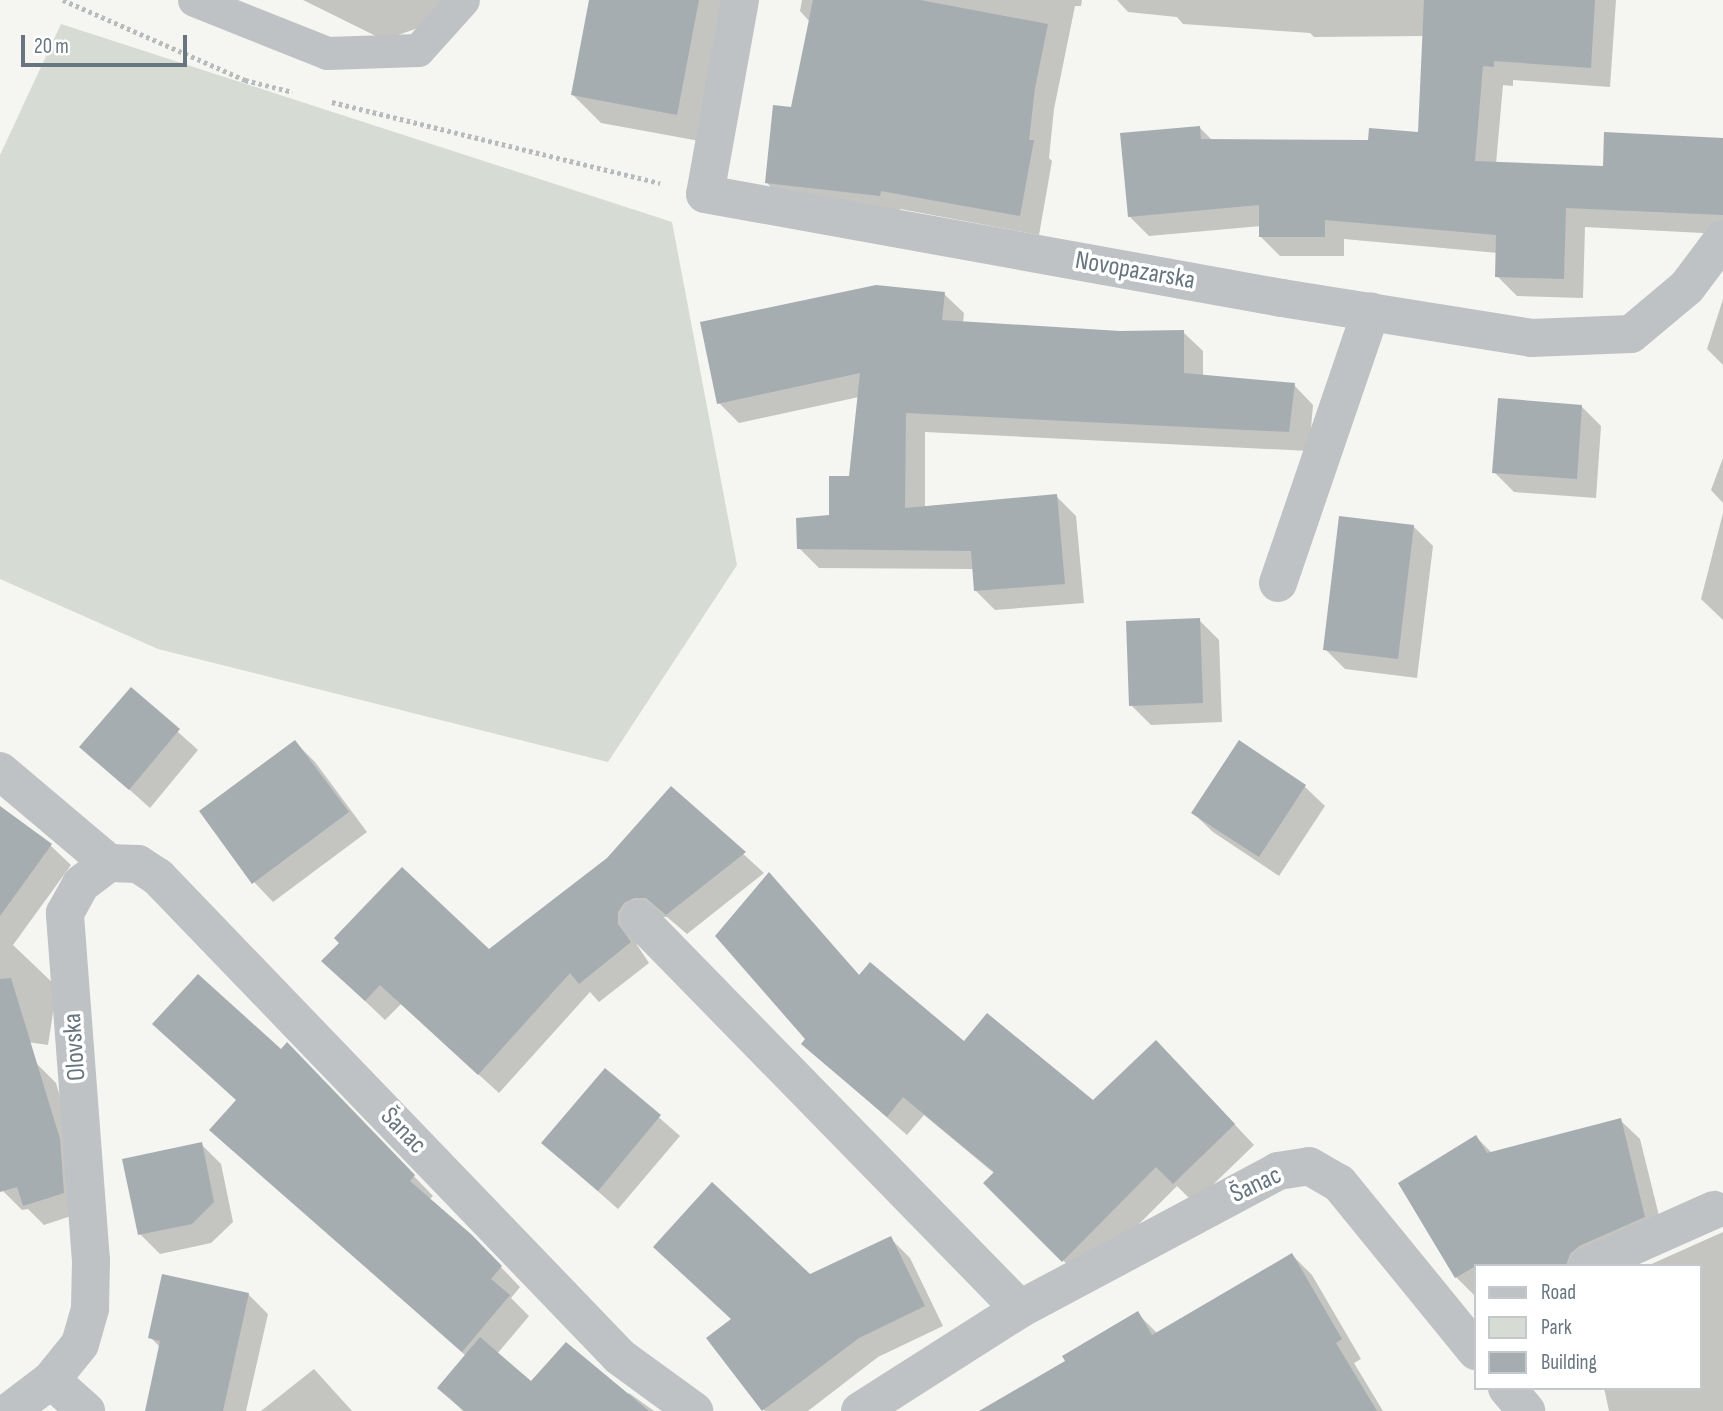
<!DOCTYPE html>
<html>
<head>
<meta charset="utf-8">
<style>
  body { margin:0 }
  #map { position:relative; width:1723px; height:1411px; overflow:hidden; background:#f5f5f2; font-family:"Sofia Sans Condensed",sans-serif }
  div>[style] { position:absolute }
  .green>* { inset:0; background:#d6dbd3 }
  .shadow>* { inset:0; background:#0003 }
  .building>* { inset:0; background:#a6adb1 }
  .path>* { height:4.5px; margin-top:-2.25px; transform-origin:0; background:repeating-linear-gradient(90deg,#b8bbbc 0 3.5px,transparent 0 7px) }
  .service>* { height:33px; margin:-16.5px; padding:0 16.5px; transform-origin:16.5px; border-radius:16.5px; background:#bec2c5 }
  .minor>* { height:38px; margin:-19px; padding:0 19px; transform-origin:19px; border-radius:19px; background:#bec2c5 }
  span { translate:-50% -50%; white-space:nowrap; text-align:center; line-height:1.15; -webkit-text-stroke:7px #fff; paint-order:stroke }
  .street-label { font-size:26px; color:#67757f }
  .legend { position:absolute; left:1474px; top:1264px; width:228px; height:126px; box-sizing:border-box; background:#fff; border:2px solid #c2c8cc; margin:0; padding:9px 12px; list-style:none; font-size:21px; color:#67757f }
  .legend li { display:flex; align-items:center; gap:14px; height:35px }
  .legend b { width:35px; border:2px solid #c2c8cc }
  .scale { position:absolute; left:21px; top:35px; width:166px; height:32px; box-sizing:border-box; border:4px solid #67757f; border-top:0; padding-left:9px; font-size:21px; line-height:24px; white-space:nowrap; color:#67757f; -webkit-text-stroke:5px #fff; paint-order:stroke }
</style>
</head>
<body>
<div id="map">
  <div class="green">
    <i style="clip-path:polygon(61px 24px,672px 222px,737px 565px,608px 762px,158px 649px,0 579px,0 155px)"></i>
  </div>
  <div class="shadow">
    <i style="clip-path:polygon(303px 0,458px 0,455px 15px,384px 40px)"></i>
    <i style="clip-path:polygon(591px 0,732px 0,705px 142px,601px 123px,573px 95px)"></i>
    <i style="clip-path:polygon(802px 0,1082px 0,1081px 6px,1075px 6px,1054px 109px,1049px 158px,1052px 161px,1039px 235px,900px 209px,899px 214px,786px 202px,766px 182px,793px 109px,810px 22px,800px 11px)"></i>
    <i style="clip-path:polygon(1117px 0,1616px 0,1610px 87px,1513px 80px,1513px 86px,1503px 85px,1496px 164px,1604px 167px,1723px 151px,1723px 234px,1585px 227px,1583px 298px,1517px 296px,1497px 276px,1498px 253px,1344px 239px,1344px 256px,1280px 256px,1261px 237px,1261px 226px,1149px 236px,1129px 216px,1200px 128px,1213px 141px,1369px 142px,1420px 134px,1424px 36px,1314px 37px,1310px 33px,1183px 24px,1177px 17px,1128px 12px)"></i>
    <i style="clip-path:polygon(944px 294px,964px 313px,963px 323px,1120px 332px,1183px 332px,1203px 351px,1203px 376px,1294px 385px,1313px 405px,1309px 451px,925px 432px,925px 508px,1056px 496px,1076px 516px,1084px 603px,995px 610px,976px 591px,974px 569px,819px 568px,799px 548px,831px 516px,851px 478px,859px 397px,739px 423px,719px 403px)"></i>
    <i style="clip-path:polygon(1723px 299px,1723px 365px,1707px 349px)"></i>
    <i style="clip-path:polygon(1581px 406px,1601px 426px,1596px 498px,1514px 492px,1494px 472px)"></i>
    <i style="clip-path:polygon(1723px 458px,1723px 503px,1711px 490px)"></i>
    <i style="clip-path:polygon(1723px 513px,1723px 620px,1701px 599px)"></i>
    <i style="clip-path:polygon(1413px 526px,1433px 546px,1417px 678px,1345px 669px,1325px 649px)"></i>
    <i style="clip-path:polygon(1199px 620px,1219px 640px,1222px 722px,1151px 725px,1131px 705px)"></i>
    <i style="clip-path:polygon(131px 690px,198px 750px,150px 808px,82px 747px)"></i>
    <i style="clip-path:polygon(295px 742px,315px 762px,367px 832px,273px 902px,254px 882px)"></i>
    <i style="clip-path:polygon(1239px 743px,1305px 787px,1325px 806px,1279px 876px,1213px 832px,1193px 813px)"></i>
    <i style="clip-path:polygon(671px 788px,764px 873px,687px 934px,667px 917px,655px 917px,637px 933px,637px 945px,649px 963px,599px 1002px,590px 992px,499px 1093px,401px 1004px,385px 1020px,343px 980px,489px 951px,609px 859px)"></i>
    <i style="clip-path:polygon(0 810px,51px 846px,71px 865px,13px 945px,57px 987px,48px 1045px,0 1038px)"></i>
    <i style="clip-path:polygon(769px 875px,860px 976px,965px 1043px,1093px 1102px,1176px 1062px,1254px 1145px,1194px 1203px,1177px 1186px,1083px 1280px,985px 1183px,995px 1174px,924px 1115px,907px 1135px,803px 1044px,807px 1039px)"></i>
    <i style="clip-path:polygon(281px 1052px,306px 1064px,433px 1196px,429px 1200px,471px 1236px,520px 1287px,511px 1298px,529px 1316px,497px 1354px,531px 1384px,627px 1395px,629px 1393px,654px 1411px,463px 1411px,459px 1407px,439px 1388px,466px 1356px,211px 1130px)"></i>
    <i style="clip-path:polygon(36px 1063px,56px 1083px,79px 1160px,83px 1212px,44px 1225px,28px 1209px,22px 1210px,3px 1191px,0 1182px,0 1075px)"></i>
    <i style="clip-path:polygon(605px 1070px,680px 1136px,618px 1209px,543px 1143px)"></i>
    <i style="clip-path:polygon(1620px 1120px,1640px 1139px,1664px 1236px,1603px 1266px,1476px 1266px,1476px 1297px,1456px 1277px,1476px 1137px,1492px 1153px)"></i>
    <i style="clip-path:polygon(201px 1144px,221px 1164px,233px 1222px,211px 1243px,160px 1254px,140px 1234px)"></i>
    <i style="clip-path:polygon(1723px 1232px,1723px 1411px,1609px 1411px,1604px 1388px,1700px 1388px,1700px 1266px,1647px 1266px)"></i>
    <i style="clip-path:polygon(890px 1238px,910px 1258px,943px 1326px,878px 1357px,808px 1411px,765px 1411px,709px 1338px,733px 1320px,810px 1276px)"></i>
    <i style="clip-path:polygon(1292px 1255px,1312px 1275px,1361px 1359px,1354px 1363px,1383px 1411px,983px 1411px,1067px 1361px,1137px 1313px,1158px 1334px)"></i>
    <i style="clip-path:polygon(248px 1294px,268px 1314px,246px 1411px,146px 1411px,160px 1347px,150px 1337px)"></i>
    <i style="clip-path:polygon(314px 1369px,352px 1411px,261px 1411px)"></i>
  </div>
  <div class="building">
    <i style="clip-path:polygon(589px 0,699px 0,677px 115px,571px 95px)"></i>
    <i style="clip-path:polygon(813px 0,920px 0,1048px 24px,1035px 88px,1029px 140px,1034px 140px,1020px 216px,881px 191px,880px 196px,765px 183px,773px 105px,791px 107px)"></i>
    <i style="clip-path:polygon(1424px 0,1595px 0,1591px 68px,1494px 61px,1494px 67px,1483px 66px,1475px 161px,1603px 166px,1604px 132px,1723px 138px,1723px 215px,1566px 208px,1564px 279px,1495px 277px,1496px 235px,1325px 220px,1325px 237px,1259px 237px,1259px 205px,1128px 217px,1120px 133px,1200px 126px,1201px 139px,1368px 140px,1369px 128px,1418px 132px)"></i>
    <i style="clip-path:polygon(876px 285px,945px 292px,942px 320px,1120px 331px,1184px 330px,1184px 373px,1295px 383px,1289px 432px,906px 413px,905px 508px,1057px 494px,1065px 584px,974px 591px,971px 551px,797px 549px,796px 518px,829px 515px,829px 476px,849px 476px,860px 373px,717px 404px,700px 322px)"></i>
    <i style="clip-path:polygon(1498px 398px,1582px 405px,1577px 479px,1492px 473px)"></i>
    <i style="clip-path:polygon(1339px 516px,1414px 525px,1398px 659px,1323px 650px)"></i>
    <i style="clip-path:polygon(1200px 618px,1203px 703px,1129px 706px,1126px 621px)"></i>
    <i style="clip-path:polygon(131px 687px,180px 729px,129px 790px,79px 747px)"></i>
    <i style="clip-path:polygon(295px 740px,349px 812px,252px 884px,199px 811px)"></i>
    <i style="clip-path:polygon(1239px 740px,1306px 785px,1259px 857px,1191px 813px)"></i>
    <i style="clip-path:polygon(671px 786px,746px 852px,666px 915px,646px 898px,634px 898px,624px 903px,618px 912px,618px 924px,631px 942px,579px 984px,570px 973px,478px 1075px,380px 985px,365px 1001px,321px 961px,339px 943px,334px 938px,402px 867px,489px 949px,607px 858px)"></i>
    <i style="clip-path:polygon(0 806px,52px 844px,0 916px)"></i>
    <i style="clip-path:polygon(769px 872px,859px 975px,870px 962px,964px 1041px,987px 1013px,1093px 1100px,1156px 1040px,1235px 1124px,1173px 1184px,1156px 1167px,1062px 1262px,983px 1183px,994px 1172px,903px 1097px,887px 1117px,801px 1044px,805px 1039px,715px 936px)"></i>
    <i style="clip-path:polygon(198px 974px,281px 1049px,287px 1042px,415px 1175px,410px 1181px,472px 1235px,502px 1266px,491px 1279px,510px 1295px,462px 1352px,209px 1130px,236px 1100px,152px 1024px)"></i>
    <i style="clip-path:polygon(11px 978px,60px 1139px,64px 1193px,23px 1206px,17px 1187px,0 1192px,0 979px)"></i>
    <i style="clip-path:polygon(605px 1068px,661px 1115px,598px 1191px,541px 1143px)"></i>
    <i style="clip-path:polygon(1621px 1118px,1645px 1217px,1579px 1246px,1570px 1254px,1566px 1266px,1476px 1266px,1455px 1278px,1398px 1183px,1476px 1135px,1487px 1153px)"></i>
    <i style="clip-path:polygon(202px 1142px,214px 1202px,192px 1224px,138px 1235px,122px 1159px)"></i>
    <i style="clip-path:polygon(712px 1182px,810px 1274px,891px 1236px,925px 1306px,859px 1338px,762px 1411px,706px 1338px,731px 1319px,653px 1247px)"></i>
    <i style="clip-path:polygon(1292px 1253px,1342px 1339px,1336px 1343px,1377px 1411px,979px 1411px,1065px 1361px,1062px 1356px,1138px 1311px,1152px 1335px)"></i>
    <i style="clip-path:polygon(162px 1274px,249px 1293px,223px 1411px,145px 1411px,160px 1341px,148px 1338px)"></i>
    <i style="clip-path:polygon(480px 1337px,531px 1381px,566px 1342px,649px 1411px,464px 1411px,437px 1388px)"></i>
  </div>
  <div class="path">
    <i style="left:63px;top:0;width:199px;rotate:23.7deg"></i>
    <i style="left:245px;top:80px;width:49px;rotate:14deg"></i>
    <i style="left:332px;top:102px;width:338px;rotate:13.9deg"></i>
  </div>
  <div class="service">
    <i style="left:194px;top:0;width:143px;rotate:21.7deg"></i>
    <i style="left:327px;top:53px;width:91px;rotate:-1.9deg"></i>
    <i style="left:418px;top:50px;width:67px;rotate:-48deg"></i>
  </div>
  <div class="minor">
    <i style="left:740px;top:0;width:197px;rotate:100.2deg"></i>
    <i style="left:705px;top:194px;width:586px;rotate:10.22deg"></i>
    <i style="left:1282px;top:298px;width:252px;rotate:9.1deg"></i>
    <i style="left:1531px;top:338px;width:100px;rotate:-2.3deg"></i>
    <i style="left:1631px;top:334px;width:73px;rotate:-40deg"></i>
    <i style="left:1687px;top:287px;width:60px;rotate:-53.1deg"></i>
    <i style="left:1278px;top:583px;width:287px;rotate:-71.1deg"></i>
    <i style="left:0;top:771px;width:143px;rotate:40.2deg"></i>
    <i style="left:109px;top:863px;width:29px;rotate:2deg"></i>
    <i style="left:138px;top:864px;width:24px;rotate:33deg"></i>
    <i style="left:158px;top:877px;width:666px;rotate:46.09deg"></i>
    <i style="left:620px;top:1357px;width:92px;rotate:36.1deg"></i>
    <i style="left:639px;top:919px;width:545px;rotate:45.67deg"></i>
    <i style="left:1588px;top:1266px;width:138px;rotate:-24deg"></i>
    <i style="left:51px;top:1380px;width:47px;rotate:41.5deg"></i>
    <i style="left:1507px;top:1388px;width:30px;rotate:50deg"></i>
    <i style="left:10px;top:1411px;width:51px;rotate:-37.1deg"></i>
    <i style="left:51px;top:1380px;width:46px;rotate:-51.1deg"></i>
    <i style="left:80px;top:1344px;width:37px;rotate:-74deg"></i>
    <i style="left:90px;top:1308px;width:47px;rotate:-88.8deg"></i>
    <i style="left:91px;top:1261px;width:349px;rotate:-94.3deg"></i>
    <i style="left:65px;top:913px;width:33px;rotate:-61deg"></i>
    <i style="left:81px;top:884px;width:35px;rotate:-37deg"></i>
    <i style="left:860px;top:1411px;width:190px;rotate:-32.5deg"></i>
    <i style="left:1020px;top:1309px;width:293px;rotate:-28.1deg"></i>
    <i style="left:1278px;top:1171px;width:31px;rotate:-9deg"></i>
    <i style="left:1309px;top:1166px;width:34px;rotate:30deg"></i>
    <i style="left:1339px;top:1183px;width:217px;rotate:50.8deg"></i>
  </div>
  <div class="street-label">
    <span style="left:1135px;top:271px;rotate:10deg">Novopazarska</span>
    <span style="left:75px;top:1047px;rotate:-94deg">Olovska</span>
    <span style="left:403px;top:1131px;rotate:46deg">Šanac</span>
    <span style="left:1256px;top:1185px;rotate:-25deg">Šanac</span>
  </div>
  <ul class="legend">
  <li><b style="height:9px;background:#bec2c5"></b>Road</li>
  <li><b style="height:19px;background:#d6dbd3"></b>Park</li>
  <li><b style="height:19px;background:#a6adb1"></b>Building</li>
  </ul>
  <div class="scale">20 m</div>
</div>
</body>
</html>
